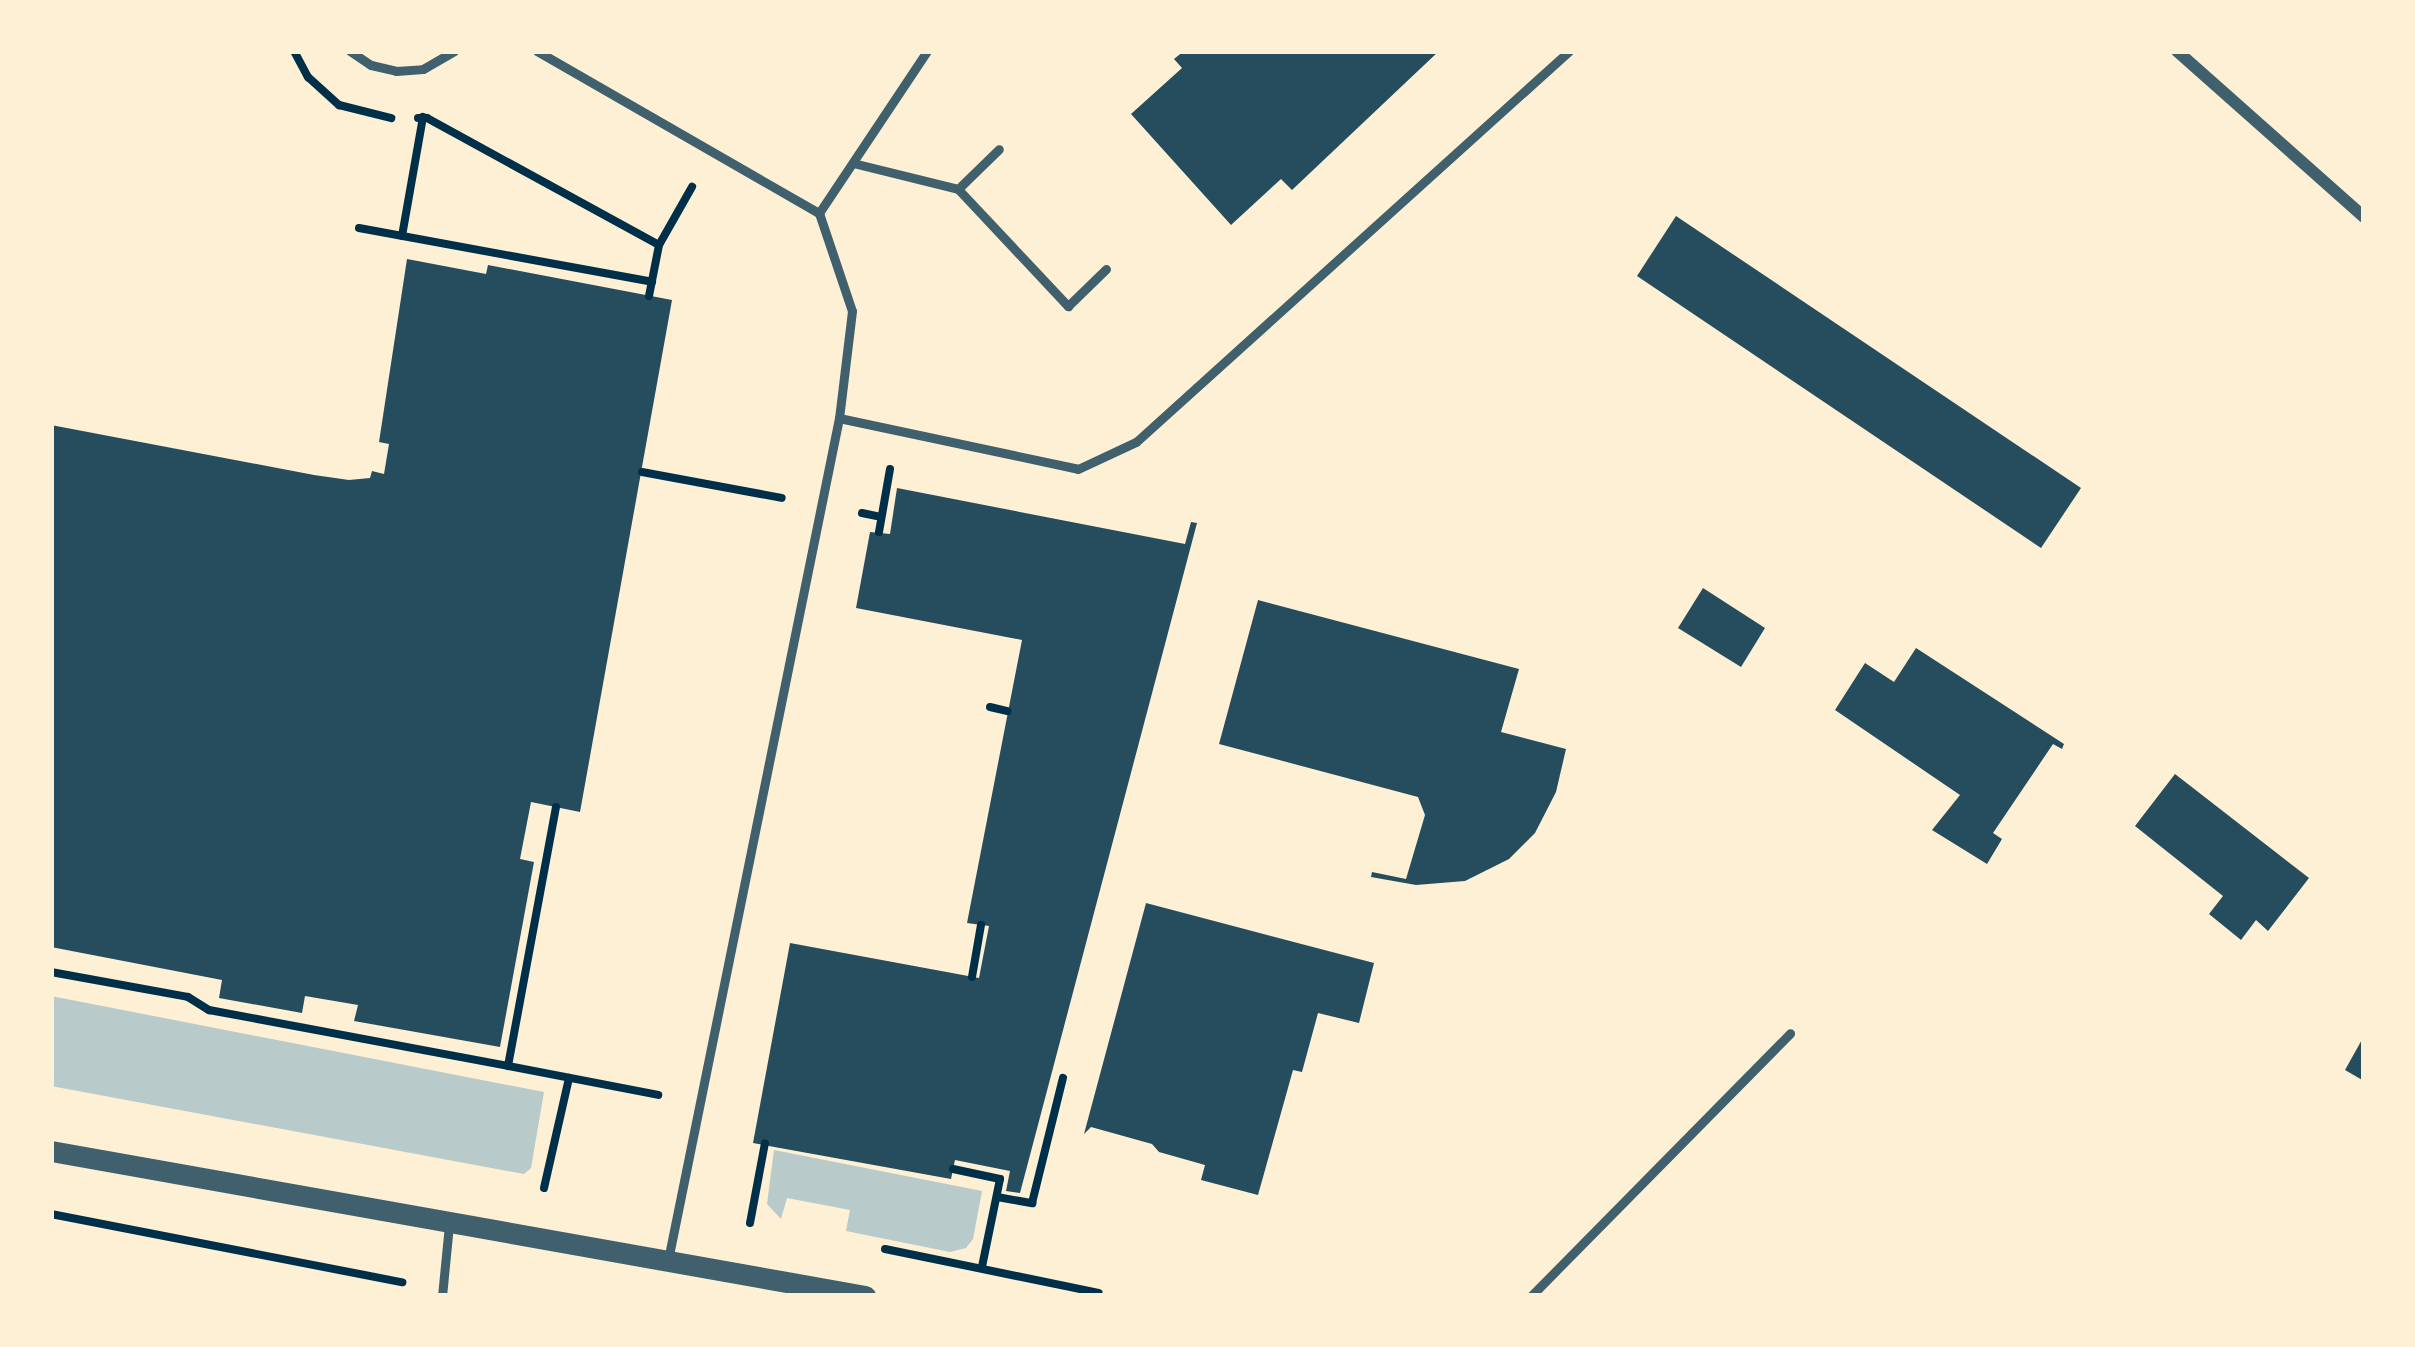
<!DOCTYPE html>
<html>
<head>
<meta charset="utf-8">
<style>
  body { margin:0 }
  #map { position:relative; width:2415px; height:1347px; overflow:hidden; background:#fdf0d5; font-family:"Work Sans",sans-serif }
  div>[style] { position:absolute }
  .green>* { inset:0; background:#b9caca }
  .building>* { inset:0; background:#264d5e }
  .path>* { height:8px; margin:-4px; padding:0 4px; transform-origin:4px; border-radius:4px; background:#003049 }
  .service>* { height:9px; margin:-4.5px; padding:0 4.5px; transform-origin:4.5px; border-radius:4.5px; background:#3f606c }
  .minor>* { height:12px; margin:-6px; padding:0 6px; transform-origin:6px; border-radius:6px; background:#3f606c }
  .tertiary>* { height:21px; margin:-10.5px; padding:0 10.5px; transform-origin:10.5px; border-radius:10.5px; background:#3f606c }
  span { translate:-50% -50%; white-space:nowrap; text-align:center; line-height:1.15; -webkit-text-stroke:12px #fdf0d5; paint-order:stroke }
  .frame { position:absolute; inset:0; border:54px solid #fdf0d5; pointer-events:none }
</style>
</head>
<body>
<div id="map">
  <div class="green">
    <i style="clip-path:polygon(51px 996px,544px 1092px,531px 1168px,524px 1174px,51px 1086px)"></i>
    <i style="clip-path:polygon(774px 1150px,982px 1191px,973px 1239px,966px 1248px,950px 1252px,846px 1231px,850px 1210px,787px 1198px,781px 1219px,767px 1204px)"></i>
  </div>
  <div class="building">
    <i style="clip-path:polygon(1184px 51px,1439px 51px,1292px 190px,1281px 179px,1231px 225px,1131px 114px,1182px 68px,1174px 59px)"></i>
    <i style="clip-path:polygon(1676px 216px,2081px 488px,2041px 548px,1637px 276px)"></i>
    <i style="clip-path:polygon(407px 259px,486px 274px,488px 265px,672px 300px,580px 812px,531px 802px,520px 859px,534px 862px,500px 1047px,354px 1021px,358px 1005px,305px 996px,302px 1013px,219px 998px,222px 980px,51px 947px,51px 425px,314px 475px,349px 480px,370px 478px,372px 471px,384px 474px,389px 444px,379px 442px)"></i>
    <i style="clip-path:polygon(897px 488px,1185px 544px,1191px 522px,1197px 523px,1020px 1193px,1006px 1191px,1010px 1171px,955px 1160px,951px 1179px,753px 1143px,790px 943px,979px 978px,989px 926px,967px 923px,1022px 640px,856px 608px,870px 532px,890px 534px)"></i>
    <i style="clip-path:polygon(1703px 588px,1765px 628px,1741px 667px,1678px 628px)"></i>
    <i style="clip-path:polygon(1258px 600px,1519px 669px,1501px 732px,1566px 749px,1556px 792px,1535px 833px,1509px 859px,1465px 881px,1416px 885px,1371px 877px,1372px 872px,1406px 879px,1425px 815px,1418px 797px,1219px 744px)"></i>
    <i style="clip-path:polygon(1916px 648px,2064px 744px,2062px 749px,2053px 744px,1993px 833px,2002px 839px,1987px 864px,1932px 830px,1960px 795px,1835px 710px,1865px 663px,1894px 682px)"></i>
    <i style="clip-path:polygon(2175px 774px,2309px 878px,2268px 931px,2256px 920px,2241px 940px,2209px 914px,2223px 896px,2135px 826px)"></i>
    <i style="clip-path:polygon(1146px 903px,1374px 963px,1359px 1023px,1318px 1013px,1302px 1072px,1293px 1070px,1258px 1195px,1201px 1180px,1205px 1165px,1159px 1152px,1152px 1144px,1091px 1127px,1084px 1134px)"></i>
    <i style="clip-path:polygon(2364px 1036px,2364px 1081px,2345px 1070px)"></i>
  </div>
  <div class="path">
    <i style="left:294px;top:51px;width:30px;rotate:62deg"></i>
    <i style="left:308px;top:77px;width:42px;rotate:42.1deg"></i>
    <i style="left:339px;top:105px;width:54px;rotate:14deg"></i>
    <i style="left:418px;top:118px;width:9px"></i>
    <i style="left:427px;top:118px;width:264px;rotate:28.7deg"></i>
    <i style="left:359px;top:228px;width:298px;rotate:10.4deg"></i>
    <i style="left:402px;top:236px;width:121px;rotate:-80deg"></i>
    <i style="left:649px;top:296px;width:52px;rotate:-78.9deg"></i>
    <i style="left:659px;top:245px;width:67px;rotate:-60.4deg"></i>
    <i style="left:642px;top:472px;width:142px;rotate:10.5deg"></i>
    <i style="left:862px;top:513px;width:19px;rotate:12deg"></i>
    <i style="left:879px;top:532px;width:64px;rotate:-80.1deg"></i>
    <i style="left:990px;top:707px;width:18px;rotate:13deg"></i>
    <i style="left:556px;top:807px;width:263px;rotate:100.5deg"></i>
    <i style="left:508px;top:1066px;width:153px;rotate:10.9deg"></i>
    <i style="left:51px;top:972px;width:139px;rotate:10.3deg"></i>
    <i style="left:188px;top:997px;width:25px;rotate:32deg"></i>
    <i style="left:209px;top:1010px;width:304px;rotate:10.6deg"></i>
    <i style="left:972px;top:977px;width:53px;rotate:-80.2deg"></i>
    <i style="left:953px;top:1169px;width:48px;rotate:12deg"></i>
    <i style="left:1000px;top:1179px;width:90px;rotate:101.6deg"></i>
    <i style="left:544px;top:1188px;width:113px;rotate:-77.2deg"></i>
    <i style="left:997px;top:1197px;width:36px;rotate:10deg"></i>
    <i style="left:1032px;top:1203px;width:129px;rotate:-76.1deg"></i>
    <i style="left:51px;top:1214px;width:358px;rotate:11deg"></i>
    <i style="left:750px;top:1223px;width:81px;rotate:-79.4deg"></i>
    <i style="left:885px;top:1249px;width:218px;rotate:11.6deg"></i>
  </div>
  <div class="service">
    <i style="left:350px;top:51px;width:25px;rotate:34deg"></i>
    <i style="left:371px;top:65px;width:26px;rotate:13deg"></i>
    <i style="left:396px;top:71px;width:27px;rotate:-4deg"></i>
    <i style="left:423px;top:69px;width:36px;rotate:-30deg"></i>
    <i style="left:537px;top:51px;width:325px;rotate:29.9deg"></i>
    <i style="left:819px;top:213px;width:103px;rotate:71.4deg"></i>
    <i style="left:852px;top:311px;width:108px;rotate:96.9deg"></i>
    <i style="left:853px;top:163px;width:108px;rotate:13.9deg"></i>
    <i style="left:958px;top:189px;width:161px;rotate:46.8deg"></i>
    <i style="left:1068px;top:306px;width:53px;rotate:-44.2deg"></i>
    <i style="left:958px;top:189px;width:57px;rotate:-44.3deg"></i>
    <i style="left:819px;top:213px;width:195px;rotate:-56.3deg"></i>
    <i style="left:668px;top:1260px;width:859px;rotate:-78.52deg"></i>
    <i style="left:839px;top:418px;width:244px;rotate:12deg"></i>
    <i style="left:1078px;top:469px;width:64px;rotate:-25deg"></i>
    <i style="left:1136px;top:442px;width:583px;rotate:-42.08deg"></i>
    <i style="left:442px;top:1296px;width:72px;rotate:-84.4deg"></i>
    <i style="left:1531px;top:1296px;width:369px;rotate:-45.4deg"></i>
  </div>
  <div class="minor">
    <i style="left:2177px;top:51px;width:250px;rotate:41.6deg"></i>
  </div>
  <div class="tertiary">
    <i style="left:51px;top:1151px;width:827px;rotate:10.1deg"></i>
  </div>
  <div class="frame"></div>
</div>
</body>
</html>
